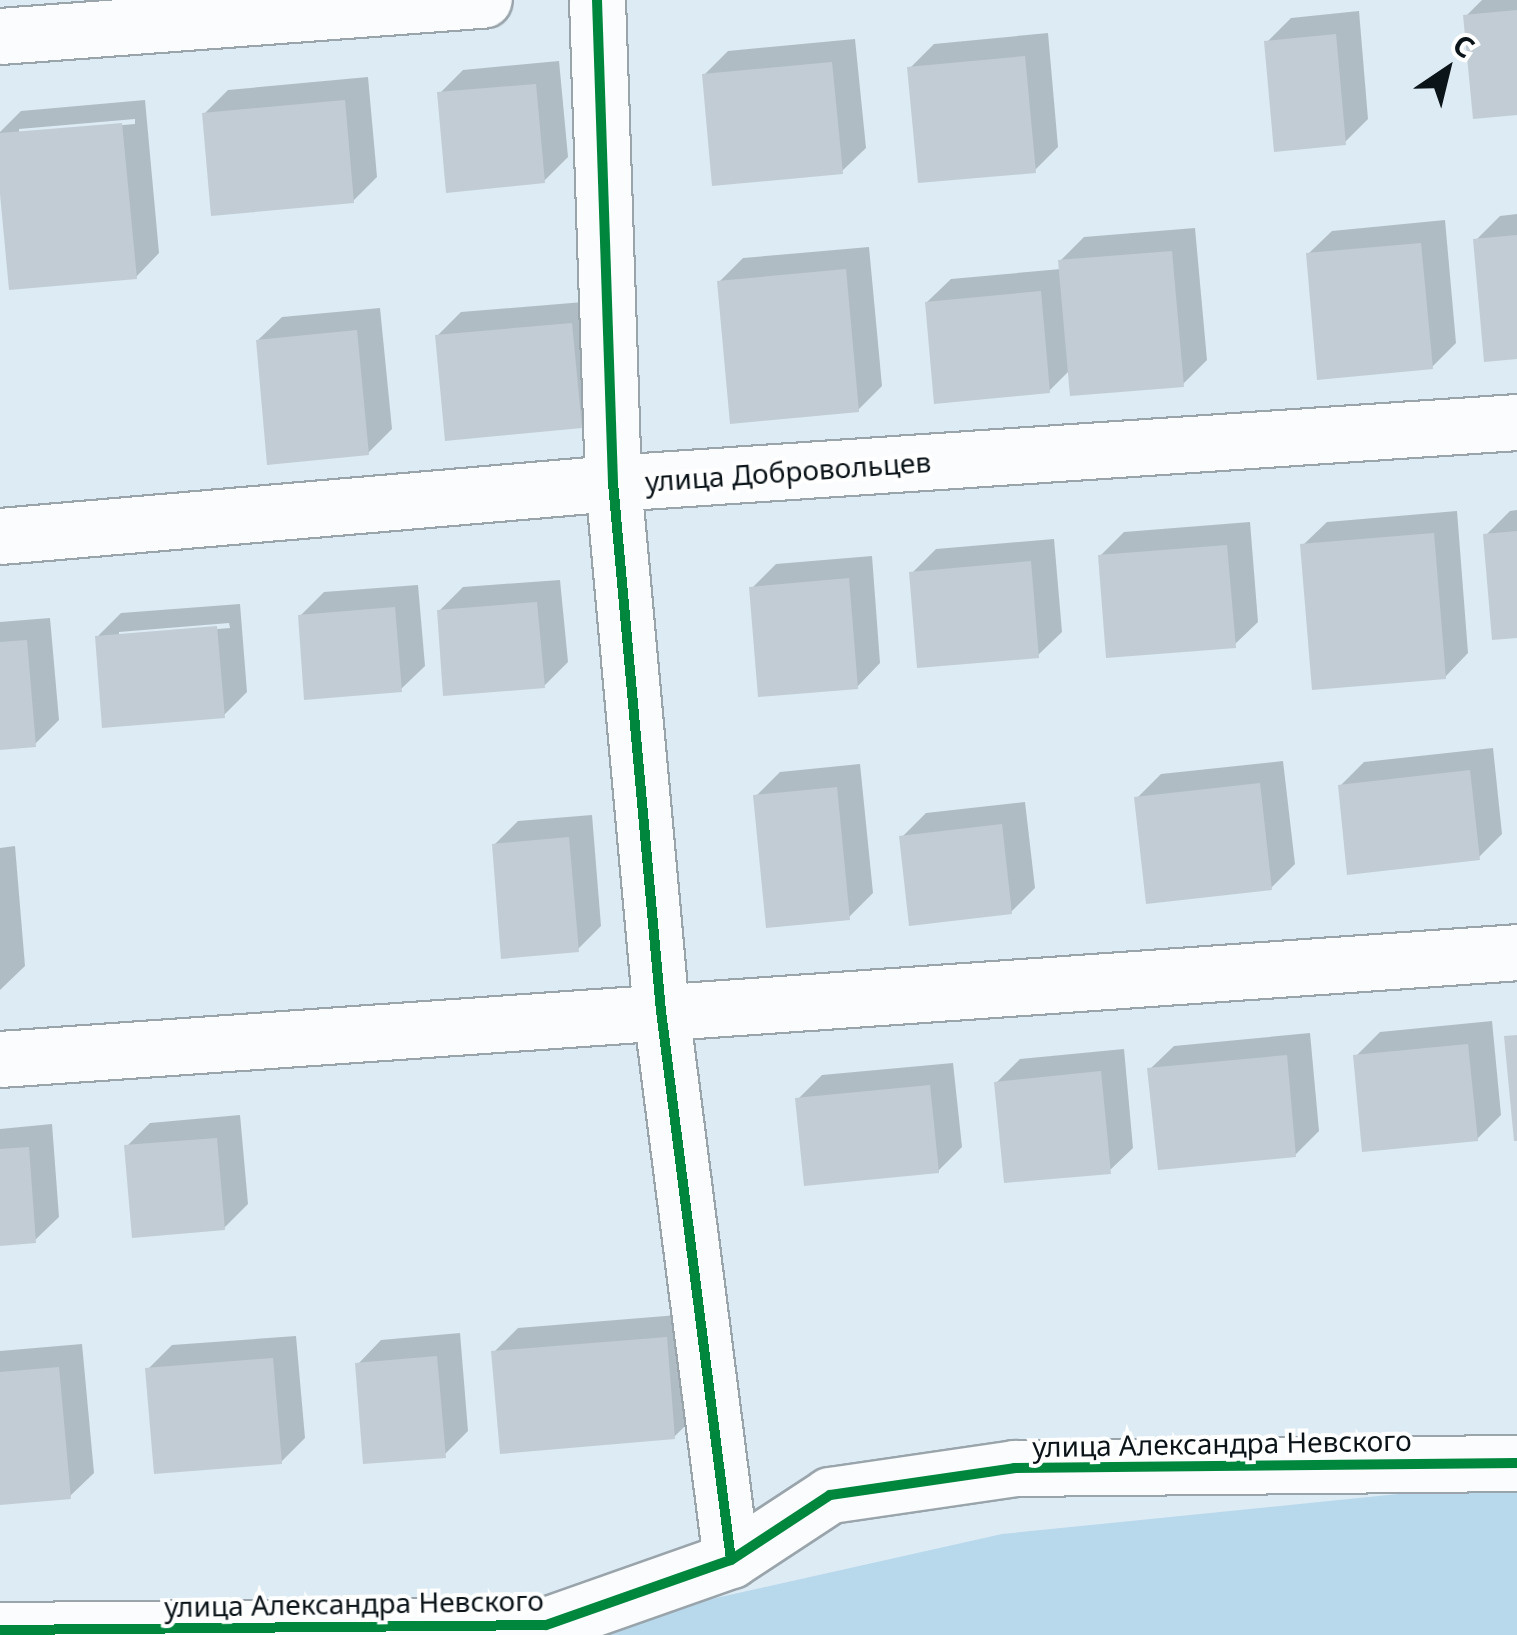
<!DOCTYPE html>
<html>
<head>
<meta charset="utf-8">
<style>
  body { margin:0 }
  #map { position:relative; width:1517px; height:1635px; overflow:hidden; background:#ddebf4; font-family:"Noto Sans",sans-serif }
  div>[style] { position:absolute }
  .green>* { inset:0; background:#b8d8ec }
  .shadow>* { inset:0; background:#0003 }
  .building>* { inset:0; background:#c2ccd4 }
  .roads { filter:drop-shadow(2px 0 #99a4ab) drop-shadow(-2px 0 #99a4ab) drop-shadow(0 2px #99a4ab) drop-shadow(0 -2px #99a4ab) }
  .street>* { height:55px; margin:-27.5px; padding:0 27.5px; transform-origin:27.5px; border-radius:27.5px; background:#fafcfd }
  .cycleway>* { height:10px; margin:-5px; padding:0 5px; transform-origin:5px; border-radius:5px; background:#00873e }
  span { translate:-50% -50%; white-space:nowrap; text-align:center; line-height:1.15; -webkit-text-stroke:8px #fff; paint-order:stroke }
  .street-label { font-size:28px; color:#0b1419 }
  .north { position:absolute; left:1397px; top:20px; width:100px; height:100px; -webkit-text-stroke:8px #fff; paint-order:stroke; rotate:35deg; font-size:28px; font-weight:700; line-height:40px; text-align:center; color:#0b1419 }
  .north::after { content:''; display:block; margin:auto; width:35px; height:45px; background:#0b1419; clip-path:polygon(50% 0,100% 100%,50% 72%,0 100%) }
</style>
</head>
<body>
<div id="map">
  <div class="green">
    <i style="clip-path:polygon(1517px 1482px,1517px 1635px,550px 1635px,1002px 1534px)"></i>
  </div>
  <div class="shadow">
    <i style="clip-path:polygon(1482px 0,1517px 0,1517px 112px,1466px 16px)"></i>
    <i style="clip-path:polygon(1359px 11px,1368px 119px,1344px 143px,1267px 42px,1291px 18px)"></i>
    <i style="clip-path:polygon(1048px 33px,1058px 147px,1035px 170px,910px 68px,934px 44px)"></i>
    <i style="clip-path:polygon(855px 39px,866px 148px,842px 171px,704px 75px,728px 51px)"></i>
    <i style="clip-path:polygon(559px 61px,568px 157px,544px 181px,440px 93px,463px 70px)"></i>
    <i style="clip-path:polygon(368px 77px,377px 177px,353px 201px,204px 114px,228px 90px)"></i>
    <i style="clip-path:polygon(evenodd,145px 100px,159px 253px,136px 277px,0 167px,0 132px,21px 111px,145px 100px,135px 119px,135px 124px,19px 134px,19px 129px,135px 119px)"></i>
    <i style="clip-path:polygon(1517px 214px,1517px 357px,1476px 240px,1500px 216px)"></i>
    <i style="clip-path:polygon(1445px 220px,1456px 343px,1432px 367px,1308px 254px,1332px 231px)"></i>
    <i style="clip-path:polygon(1195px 228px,1207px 360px,1183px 384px,1070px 370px,1049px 391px,927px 302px,951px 279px,1061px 269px,1060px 261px,1084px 237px)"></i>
    <i style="clip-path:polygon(869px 247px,882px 386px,858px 410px,719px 282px,743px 258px)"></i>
    <i style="clip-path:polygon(596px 301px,605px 402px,581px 426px,437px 336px,461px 312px)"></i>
    <i style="clip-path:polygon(380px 308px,392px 429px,368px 453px,258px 340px,282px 317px)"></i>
    <i style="clip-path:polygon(1517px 510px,1517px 635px,1486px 535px,1510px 511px)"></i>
    <i style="clip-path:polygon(1457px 511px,1468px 653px,1445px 677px,1303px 545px,1327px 522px)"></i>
    <i style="clip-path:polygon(1250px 522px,1258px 622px,1234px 645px,1100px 556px,1124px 532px)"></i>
    <i style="clip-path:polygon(1054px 539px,1062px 632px,1038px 655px,912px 573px,936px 549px)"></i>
    <i style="clip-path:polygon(872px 556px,880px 663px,857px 687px,752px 588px,776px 564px)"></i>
    <i style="clip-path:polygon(560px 580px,568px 662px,544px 686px,439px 611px,463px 587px)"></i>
    <i style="clip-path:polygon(418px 585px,425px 666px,401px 689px,300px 616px,324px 592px)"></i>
    <i style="clip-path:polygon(evenodd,240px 604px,247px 692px,223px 716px,97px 637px,121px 613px,240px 604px,229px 623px,230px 628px,119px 637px,119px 632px,229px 623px)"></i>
    <i style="clip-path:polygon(50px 618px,59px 720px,35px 744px,0 747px,0 622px)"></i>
    <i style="clip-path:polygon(1493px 748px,1502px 834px,1478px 858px,1340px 786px,1364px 762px)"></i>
    <i style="clip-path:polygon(1283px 761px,1295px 864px,1271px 888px,1137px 798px,1161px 774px)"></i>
    <i style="clip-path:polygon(860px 764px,873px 893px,849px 917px,756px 796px,780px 772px)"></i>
    <i style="clip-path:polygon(1025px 802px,1035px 888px,1011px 912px,902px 837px,926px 813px)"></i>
    <i style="clip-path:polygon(592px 815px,601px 926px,577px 950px,494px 845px,518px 821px)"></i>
    <i style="clip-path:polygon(15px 846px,25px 966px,0 990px,0 848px)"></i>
    <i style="clip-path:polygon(1492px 1021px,1501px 1115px,1477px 1139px,1356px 1056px,1380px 1032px)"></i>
    <i style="clip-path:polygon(1310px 1033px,1319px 1131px,1295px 1155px,1150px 1069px,1174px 1046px)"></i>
    <i style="clip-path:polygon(1124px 1049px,1133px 1148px,1109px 1171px,996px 1083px,1020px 1059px)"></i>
    <i style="clip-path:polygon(953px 1063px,962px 1147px,938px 1171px,798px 1099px,822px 1075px)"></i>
    <i style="clip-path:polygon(240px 1115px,248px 1204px,224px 1228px,127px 1146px,150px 1123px)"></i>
    <i style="clip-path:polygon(52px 1124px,59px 1217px,35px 1240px,0 1243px,0 1129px)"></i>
    <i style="clip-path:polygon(690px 1314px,698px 1413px,674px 1437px,494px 1352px,518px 1328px)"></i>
    <i style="clip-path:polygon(460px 1333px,468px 1431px,444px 1455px,358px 1364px,381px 1340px)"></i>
    <i style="clip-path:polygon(296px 1336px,305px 1438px,281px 1462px,148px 1369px,172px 1345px)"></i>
    <i style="clip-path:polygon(82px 1344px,94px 1473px,70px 1496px,0 1502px,0 1351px)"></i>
  </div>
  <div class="building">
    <i style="clip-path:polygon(1517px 10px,1517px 115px,1473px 119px,1463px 15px)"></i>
    <i style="clip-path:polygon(1336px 34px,1346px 145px,1274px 152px,1264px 41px)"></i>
    <i style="clip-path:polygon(1025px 56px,1036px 173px,918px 183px,907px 67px)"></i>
    <i style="clip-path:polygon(832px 62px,843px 174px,712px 186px,702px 74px)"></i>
    <i style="clip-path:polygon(536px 84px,545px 183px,446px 193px,437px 92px)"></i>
    <i style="clip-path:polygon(345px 100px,354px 203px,211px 216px,202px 113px)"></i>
    <i style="clip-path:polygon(122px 123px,137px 279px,9px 290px,0 194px,0 133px)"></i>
    <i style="clip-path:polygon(1517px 235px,1517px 359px,1484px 362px,1473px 239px)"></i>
    <i style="clip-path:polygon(1421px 243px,1433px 369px,1317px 380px,1306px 253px)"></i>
    <i style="clip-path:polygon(1172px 251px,1184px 387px,1070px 396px,1058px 260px)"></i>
    <i style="clip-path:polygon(846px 269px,859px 412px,730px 424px,717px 281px)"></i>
    <i style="clip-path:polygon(1041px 291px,1050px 393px,934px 404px,925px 302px)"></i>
    <i style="clip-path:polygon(572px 323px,582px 428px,445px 441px,435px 335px)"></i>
    <i style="clip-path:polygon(357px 330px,369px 455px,267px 465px,256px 340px)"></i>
    <i style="clip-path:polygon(1517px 531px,1517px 638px,1492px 640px,1483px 534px)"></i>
    <i style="clip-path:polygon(1434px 533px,1446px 679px,1312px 690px,1300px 544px)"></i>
    <i style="clip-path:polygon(1227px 545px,1236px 648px,1106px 658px,1098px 555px)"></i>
    <i style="clip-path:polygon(1031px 561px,1039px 658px,917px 668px,909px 572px)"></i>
    <i style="clip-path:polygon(849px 578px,858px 689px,758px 697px,749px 587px)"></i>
    <i style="clip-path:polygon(537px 602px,545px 688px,443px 696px,437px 610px)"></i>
    <i style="clip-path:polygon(395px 607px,402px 692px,304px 700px,298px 615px)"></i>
    <i style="clip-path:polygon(217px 626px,225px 718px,102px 728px,95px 636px)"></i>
    <i style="clip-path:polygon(27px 640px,36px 747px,0 750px,0 642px)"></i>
    <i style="clip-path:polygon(1470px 770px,1480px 860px,1347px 875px,1338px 785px)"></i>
    <i style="clip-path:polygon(1260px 783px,1272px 890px,1146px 904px,1134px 797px)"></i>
    <i style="clip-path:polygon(837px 787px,850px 920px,766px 928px,753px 795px)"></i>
    <i style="clip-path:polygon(1002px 824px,1012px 914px,909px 926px,899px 836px)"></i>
    <i style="clip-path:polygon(569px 837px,579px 952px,501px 959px,492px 844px)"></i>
    <i style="clip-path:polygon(1517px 1035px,1517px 1141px,1514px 1141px,1504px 1036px)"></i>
    <i style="clip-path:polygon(1468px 1044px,1478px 1141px,1362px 1152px,1353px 1055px)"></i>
    <i style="clip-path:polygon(1287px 1055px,1296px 1157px,1158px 1170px,1147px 1068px)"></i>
    <i style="clip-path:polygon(1101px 1071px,1111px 1174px,1004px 1183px,994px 1082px)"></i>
    <i style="clip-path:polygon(930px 1085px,939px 1173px,804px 1186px,795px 1098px)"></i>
    <i style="clip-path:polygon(217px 1138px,225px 1230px,132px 1238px,124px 1145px)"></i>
    <i style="clip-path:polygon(29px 1147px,36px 1243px,0 1246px,0 1149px)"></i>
    <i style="clip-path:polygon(667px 1337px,675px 1439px,500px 1454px,491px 1351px)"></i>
    <i style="clip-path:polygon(437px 1356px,446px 1458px,363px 1464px,355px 1363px)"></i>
    <i style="clip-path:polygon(273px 1358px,282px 1464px,154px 1474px,145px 1368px)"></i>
    <i style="clip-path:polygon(59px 1367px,71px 1499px,0 1505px,0 1372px)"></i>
  </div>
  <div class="roads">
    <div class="street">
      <i style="left:597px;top:0;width:483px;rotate:88.1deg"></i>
      <i style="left:613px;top:483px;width:530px;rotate:84.81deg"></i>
      <i style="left:661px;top:1011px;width:553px;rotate:82.73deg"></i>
      <i style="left:0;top:36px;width:485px;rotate:-4.3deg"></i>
      <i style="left:0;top:536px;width:615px;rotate:-4.94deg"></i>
      <i style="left:613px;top:483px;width:906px;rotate:-3.86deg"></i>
      <i style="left:0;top:1059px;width:1521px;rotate:-4.03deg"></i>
      <i style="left:0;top:1630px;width:546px;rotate:-0.52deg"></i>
      <i style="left:546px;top:1625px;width:196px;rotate:-19.4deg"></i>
      <i style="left:731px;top:1560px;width:118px;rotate:-33.3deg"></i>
      <i style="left:830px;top:1495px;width:186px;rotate:-8.3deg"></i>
      <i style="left:1014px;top:1468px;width:503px;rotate:-0.57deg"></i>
    </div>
  </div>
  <div class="cycleway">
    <i style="left:597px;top:0;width:483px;rotate:88.1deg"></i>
    <i style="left:613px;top:483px;width:530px;rotate:84.81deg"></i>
    <i style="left:661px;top:1011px;width:553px;rotate:82.73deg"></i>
    <i style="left:0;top:1630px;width:546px;rotate:-0.52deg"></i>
    <i style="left:546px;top:1625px;width:196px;rotate:-19.4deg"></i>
    <i style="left:731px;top:1560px;width:118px;rotate:-33.3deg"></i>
    <i style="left:830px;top:1495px;width:186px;rotate:-8.3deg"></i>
    <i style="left:1014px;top:1468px;width:503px;rotate:-0.57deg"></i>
  </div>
  <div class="street-label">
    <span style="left:788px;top:471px;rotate:-4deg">улица Добровольцев</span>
    <span style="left:1222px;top:1443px;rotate:-1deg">улица Александра Невского</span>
    <span style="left:354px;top:1603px;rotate:-1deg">улица Александра Невского</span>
  </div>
  <div class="north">С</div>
</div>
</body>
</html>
